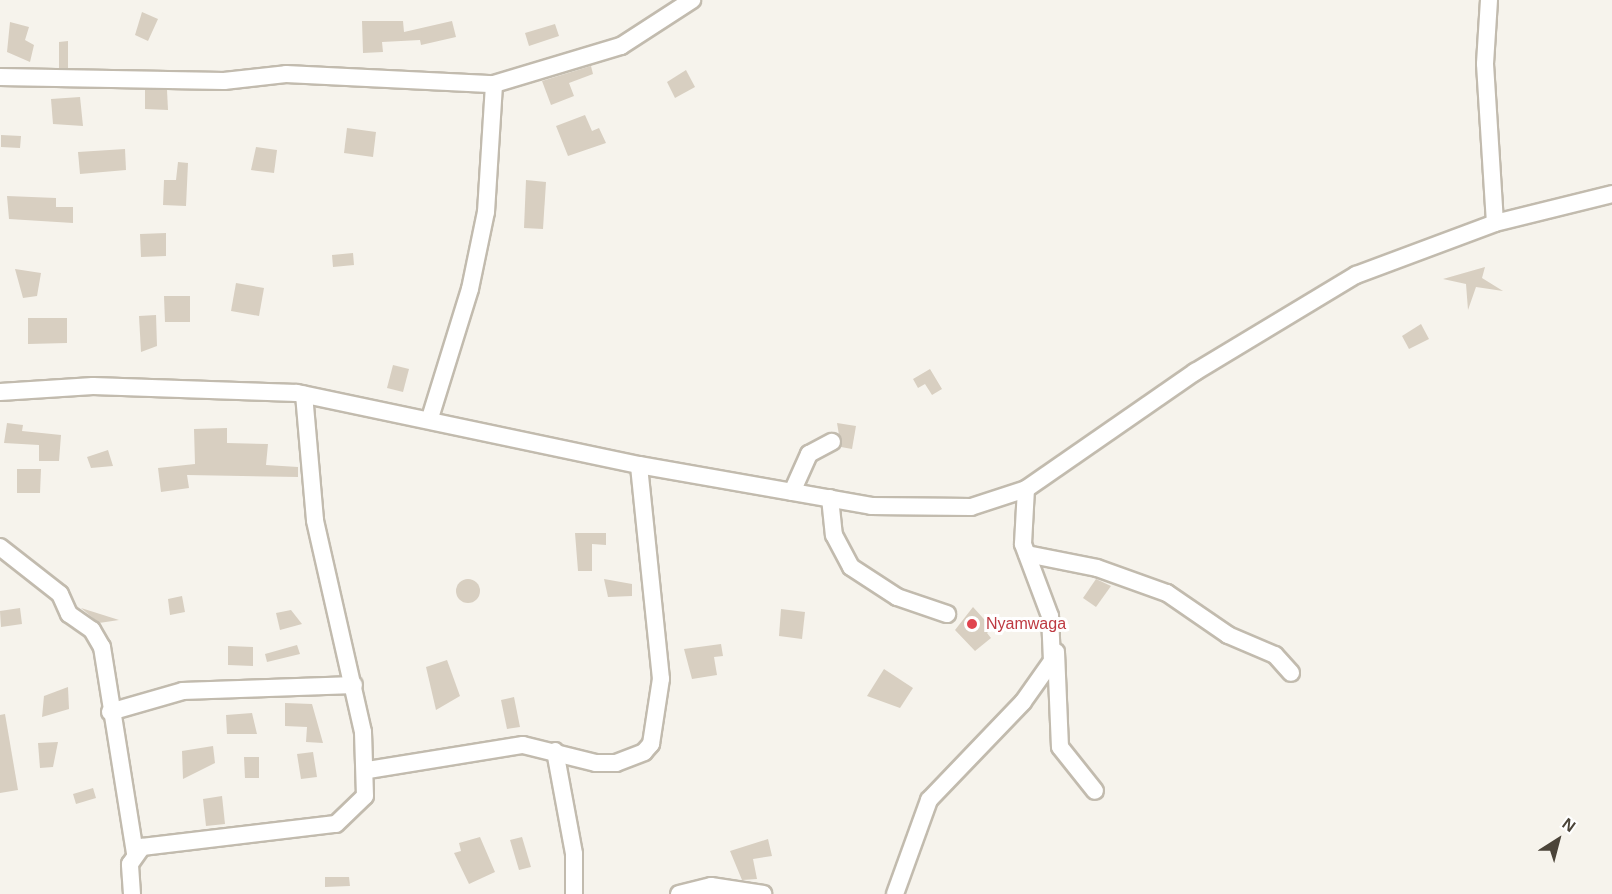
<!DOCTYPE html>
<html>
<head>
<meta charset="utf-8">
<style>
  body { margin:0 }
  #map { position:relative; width:1612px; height:894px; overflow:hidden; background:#f6f3ec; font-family:Helvetica,sans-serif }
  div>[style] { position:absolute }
  .building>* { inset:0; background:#d8cfc1 }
  .round { border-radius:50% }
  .roads { filter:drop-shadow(2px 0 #c2bbae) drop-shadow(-2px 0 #c2bbae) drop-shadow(0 2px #c2bbae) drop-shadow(0 -2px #c2bbae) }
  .minor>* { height:16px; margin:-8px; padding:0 8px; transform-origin:8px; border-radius:8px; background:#fff }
  .dots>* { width:16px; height:16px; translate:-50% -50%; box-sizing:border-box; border:3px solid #fff; border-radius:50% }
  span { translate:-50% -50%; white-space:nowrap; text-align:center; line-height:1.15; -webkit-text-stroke:6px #fff; paint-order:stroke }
  .health-label { font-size:16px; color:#be3a42 }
  .left { translate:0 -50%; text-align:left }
  .north { position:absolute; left:1528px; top:810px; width:60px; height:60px; -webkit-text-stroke:4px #fff; paint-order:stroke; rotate:36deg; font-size:16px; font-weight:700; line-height:24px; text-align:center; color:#4b4439 }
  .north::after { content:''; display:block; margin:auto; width:21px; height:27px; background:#4b4439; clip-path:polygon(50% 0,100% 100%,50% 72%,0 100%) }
</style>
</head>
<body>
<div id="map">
  <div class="building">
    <i style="clip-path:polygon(142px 12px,158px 19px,148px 41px,135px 35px)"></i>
    <i style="clip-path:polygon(362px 21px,403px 21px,404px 32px,452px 21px,456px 37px,421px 45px,420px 40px,382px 42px,383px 52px,363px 53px)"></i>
    <i style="clip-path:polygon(10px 22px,29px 27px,25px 40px,34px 45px,30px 62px,7px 52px)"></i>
    <i style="clip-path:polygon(555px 24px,559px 36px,529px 46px,525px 33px)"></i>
    <i style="clip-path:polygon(68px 41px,68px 68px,59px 68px,59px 42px)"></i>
    <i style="clip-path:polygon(591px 66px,593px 74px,569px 83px,574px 96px,551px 105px,542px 81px)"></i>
    <i style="clip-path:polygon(686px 70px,695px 87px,675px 98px,667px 82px)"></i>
    <i style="clip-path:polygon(145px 90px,167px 90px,168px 110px,145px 109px)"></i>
    <i style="clip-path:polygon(80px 97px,83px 126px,53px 124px,51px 99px)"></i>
    <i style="clip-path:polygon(585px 115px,592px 131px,599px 128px,606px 143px,568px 156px,556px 126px)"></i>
    <i style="clip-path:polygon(347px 128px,376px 132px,373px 157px,344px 153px)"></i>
    <i style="clip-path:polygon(1px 135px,21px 136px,20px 148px,1px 147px)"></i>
    <i style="clip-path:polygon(256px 147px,277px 150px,274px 173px,251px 170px)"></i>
    <i style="clip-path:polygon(125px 149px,126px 170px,80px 174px,78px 152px)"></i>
    <i style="clip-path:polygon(178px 162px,188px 163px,186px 206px,163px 205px,164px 180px,176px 180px)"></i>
    <i style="clip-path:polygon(526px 180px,546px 182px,543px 229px,524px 228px)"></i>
    <i style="clip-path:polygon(7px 196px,56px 198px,56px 207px,73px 207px,73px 223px,9px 219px)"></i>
    <i style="clip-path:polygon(166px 233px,166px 256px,141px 257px,140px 234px)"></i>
    <i style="clip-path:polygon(353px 253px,354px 265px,333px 267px,332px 255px)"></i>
    <i style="clip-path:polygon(1485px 267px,1482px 278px,1503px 291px,1476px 287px,1468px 310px,1466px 284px,1443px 279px)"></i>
    <i style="clip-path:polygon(15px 269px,41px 273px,37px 296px,23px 298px)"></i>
    <i style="clip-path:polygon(236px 283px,264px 288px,259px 316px,231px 311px)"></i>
    <i style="clip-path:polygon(164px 296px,190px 296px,190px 322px,165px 322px)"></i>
    <i style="clip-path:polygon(156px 315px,157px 346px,141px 352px,139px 316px)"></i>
    <i style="clip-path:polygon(28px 318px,67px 318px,67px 343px,28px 344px)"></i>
    <i style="clip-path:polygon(1421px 324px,1429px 339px,1409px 349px,1402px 336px)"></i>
    <i style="clip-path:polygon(393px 365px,409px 369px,403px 392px,387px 388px)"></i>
    <i style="clip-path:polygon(930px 369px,942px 389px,932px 395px,925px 384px,918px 388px,913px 379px)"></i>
    <i style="clip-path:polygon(7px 423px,23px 425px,22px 431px,61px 435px,59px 461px,39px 461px,39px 445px,4px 443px)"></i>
    <i style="clip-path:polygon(837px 423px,856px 426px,852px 449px,841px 447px)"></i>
    <i style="clip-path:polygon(227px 428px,227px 443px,268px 444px,266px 465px,298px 467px,298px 477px,187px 475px,189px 488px,161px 492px,158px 468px,195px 464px,194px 429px)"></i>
    <i style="clip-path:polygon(108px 450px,113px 466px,91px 468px,87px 457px)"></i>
    <i style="clip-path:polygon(17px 469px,41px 469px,40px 493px,17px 493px)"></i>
    <i style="clip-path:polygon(575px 533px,606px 533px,606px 545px,592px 544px,592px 571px,578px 571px)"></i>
    <i class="round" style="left:456px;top:579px;width:24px;height:24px"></i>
    <i style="clip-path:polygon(604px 579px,632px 584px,632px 596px,608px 597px)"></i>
    <i style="clip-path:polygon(1096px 579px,1111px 586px,1096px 607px,1083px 598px)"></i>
    <i style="clip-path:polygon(182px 596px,185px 612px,170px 615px,168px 599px)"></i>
    <i style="clip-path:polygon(973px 607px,992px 628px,987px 633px,991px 638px,975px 651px,955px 630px)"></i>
    <i style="clip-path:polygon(20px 608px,22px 624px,1px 627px,0 611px)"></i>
    <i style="clip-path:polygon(81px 608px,119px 620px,99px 623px)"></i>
    <i style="clip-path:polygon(781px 609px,805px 612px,802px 639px,779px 636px)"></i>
    <i style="clip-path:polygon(291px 610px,302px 624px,280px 630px,276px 613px)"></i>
    <i style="clip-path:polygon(721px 644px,723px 656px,714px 657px,717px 675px,692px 679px,684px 649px)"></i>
    <i style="clip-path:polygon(297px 645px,300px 654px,267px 662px,265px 654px)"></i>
    <i style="clip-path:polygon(228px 646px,253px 647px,253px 666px,228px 665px)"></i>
    <i style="clip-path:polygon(447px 660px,460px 696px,436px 710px,426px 667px)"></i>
    <i style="clip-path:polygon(884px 669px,913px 688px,900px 708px,867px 696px)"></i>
    <i style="clip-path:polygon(68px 687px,69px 709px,42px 717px,44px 696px)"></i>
    <i style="clip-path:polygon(514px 697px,520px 727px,507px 729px,501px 700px)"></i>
    <i style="clip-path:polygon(285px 703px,312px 704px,323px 743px,306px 742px,307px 727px,285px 726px)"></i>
    <i style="clip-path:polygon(252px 713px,257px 734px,227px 734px,226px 715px)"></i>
    <i style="clip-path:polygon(5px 714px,18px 790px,0 793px,0 715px)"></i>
    <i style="clip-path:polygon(58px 742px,53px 767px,40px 768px,38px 743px)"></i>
    <i style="clip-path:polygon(213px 746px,215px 763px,183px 779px,182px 751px)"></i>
    <i style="clip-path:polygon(313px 752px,317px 777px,301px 779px,297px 754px)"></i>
    <i style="clip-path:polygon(244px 757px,259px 757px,259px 778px,245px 778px)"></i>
    <i style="clip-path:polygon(93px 788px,96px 798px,76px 804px,73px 794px)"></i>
    <i style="clip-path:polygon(222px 796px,225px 824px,206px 826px,203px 799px)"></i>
    <i style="clip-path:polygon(480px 837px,495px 872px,469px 884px,454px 853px,461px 851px,459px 843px)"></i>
    <i style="clip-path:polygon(522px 837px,531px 867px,519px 870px,510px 840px)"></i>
    <i style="clip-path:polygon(768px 839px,772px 856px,753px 859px,757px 879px,742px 880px,730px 851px)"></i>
    <i style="clip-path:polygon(325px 877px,349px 877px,350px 886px,325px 887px)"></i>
  </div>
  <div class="roads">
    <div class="minor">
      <i style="left:1489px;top:0;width:64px;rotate:93.6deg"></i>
      <i style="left:1485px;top:64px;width:159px;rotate:86.4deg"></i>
      <i style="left:0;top:77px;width:224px;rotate:1deg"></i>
      <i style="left:224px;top:81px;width:62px;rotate:-6.4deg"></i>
      <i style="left:286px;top:74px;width:208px;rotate:2.8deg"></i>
      <i style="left:494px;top:84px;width:133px;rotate:-16.7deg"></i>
      <i style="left:621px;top:46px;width:85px;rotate:-32.9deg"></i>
      <i style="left:0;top:392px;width:93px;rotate:-3.7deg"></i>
      <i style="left:93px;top:386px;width:204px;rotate:2deg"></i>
      <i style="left:297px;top:393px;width:349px;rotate:11.9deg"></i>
      <i style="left:639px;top:465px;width:236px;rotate:10deg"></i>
      <i style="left:871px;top:506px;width:100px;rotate:0.6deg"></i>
      <i style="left:971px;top:507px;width:58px;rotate:-18.1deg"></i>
      <i style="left:1026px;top:489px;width:206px;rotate:-34.7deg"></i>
      <i style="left:1195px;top:372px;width:188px;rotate:-31.1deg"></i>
      <i style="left:1356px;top:275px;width:148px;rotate:-20.5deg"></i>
      <i style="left:1495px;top:223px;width:121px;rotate:-13.9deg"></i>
      <i style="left:430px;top:418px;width:135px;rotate:-72.8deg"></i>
      <i style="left:470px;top:289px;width:79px;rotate:-78.3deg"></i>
      <i style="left:486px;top:212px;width:128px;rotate:-86.4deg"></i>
      <i style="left:792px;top:492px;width:42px;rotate:-65.9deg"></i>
      <i style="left:809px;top:454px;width:26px;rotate:-28deg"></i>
      <i style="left:830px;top:498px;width:37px;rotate:84deg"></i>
      <i style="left:834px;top:535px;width:36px;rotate:62deg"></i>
      <i style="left:851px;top:567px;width:55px;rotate:33.1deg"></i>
      <i style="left:897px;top:597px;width:53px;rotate:18.8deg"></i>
      <i style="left:0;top:547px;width:76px;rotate:38.1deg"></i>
      <i style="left:60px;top:594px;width:22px;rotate:66deg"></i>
      <i style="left:69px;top:614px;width:28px;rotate:35deg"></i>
      <i style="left:92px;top:630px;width:20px;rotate:60deg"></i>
      <i style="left:102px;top:647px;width:209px;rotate:80.9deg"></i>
      <i style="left:1027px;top:554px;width:71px;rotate:11.3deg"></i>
      <i style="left:1097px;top:568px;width:74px;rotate:19.7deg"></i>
      <i style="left:1167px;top:593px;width:74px;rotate:34.5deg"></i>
      <i style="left:1228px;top:635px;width:51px;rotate:23.1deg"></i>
      <i style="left:1275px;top:655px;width:24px;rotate:48deg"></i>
      <i style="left:1056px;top:652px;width:95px;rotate:87.6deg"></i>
      <i style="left:1060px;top:747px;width:56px;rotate:51.5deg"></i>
      <i style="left:110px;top:712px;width:76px;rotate:-16deg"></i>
      <i style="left:183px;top:691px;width:171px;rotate:-2deg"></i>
      <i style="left:555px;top:751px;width:105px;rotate:79.5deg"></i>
      <i style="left:574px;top:854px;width:40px;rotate:90deg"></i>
      <i style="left:368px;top:770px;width:157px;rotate:-9.2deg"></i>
      <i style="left:523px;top:745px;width:75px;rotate:13.9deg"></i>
      <i style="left:596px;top:763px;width:20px"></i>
      <i style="left:616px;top:763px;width:30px;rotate:-21deg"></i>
      <i style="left:644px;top:752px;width:11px;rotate:-49deg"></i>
      <i style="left:651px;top:744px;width:66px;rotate:-81.3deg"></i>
      <i style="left:661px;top:679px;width:215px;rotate:-95.9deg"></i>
      <i style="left:132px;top:894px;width:30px;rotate:-94deg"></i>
      <i style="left:130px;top:864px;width:21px;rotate:-55deg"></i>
      <i style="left:142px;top:847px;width:195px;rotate:-6.8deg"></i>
      <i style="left:336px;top:824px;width:40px;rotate:-44deg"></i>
      <i style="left:365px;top:796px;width:64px;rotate:-91.8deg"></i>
      <i style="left:363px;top:732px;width:217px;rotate:-102.8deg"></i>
      <i style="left:315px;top:520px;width:126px;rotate:-95deg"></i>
      <i style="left:679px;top:894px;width:33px;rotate:-14deg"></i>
      <i style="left:711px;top:886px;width:53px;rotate:8.7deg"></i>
      <i style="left:895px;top:894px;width:100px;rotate:-70.1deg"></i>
      <i style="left:929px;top:800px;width:136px;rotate:-46.2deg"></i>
      <i style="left:1023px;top:702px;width:50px;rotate:-54.7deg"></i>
      <i style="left:1052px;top:661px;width:45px;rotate:-92.5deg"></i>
      <i style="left:1050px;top:616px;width:77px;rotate:-110.6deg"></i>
      <i style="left:1023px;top:544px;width:55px;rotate:-86.9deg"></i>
    </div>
  </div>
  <div class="dots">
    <i style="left:972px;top:624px;background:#e0444e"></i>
  </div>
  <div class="health-label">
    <span class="left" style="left:986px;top:624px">Nyamwaga</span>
  </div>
  <div class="north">N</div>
</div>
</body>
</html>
